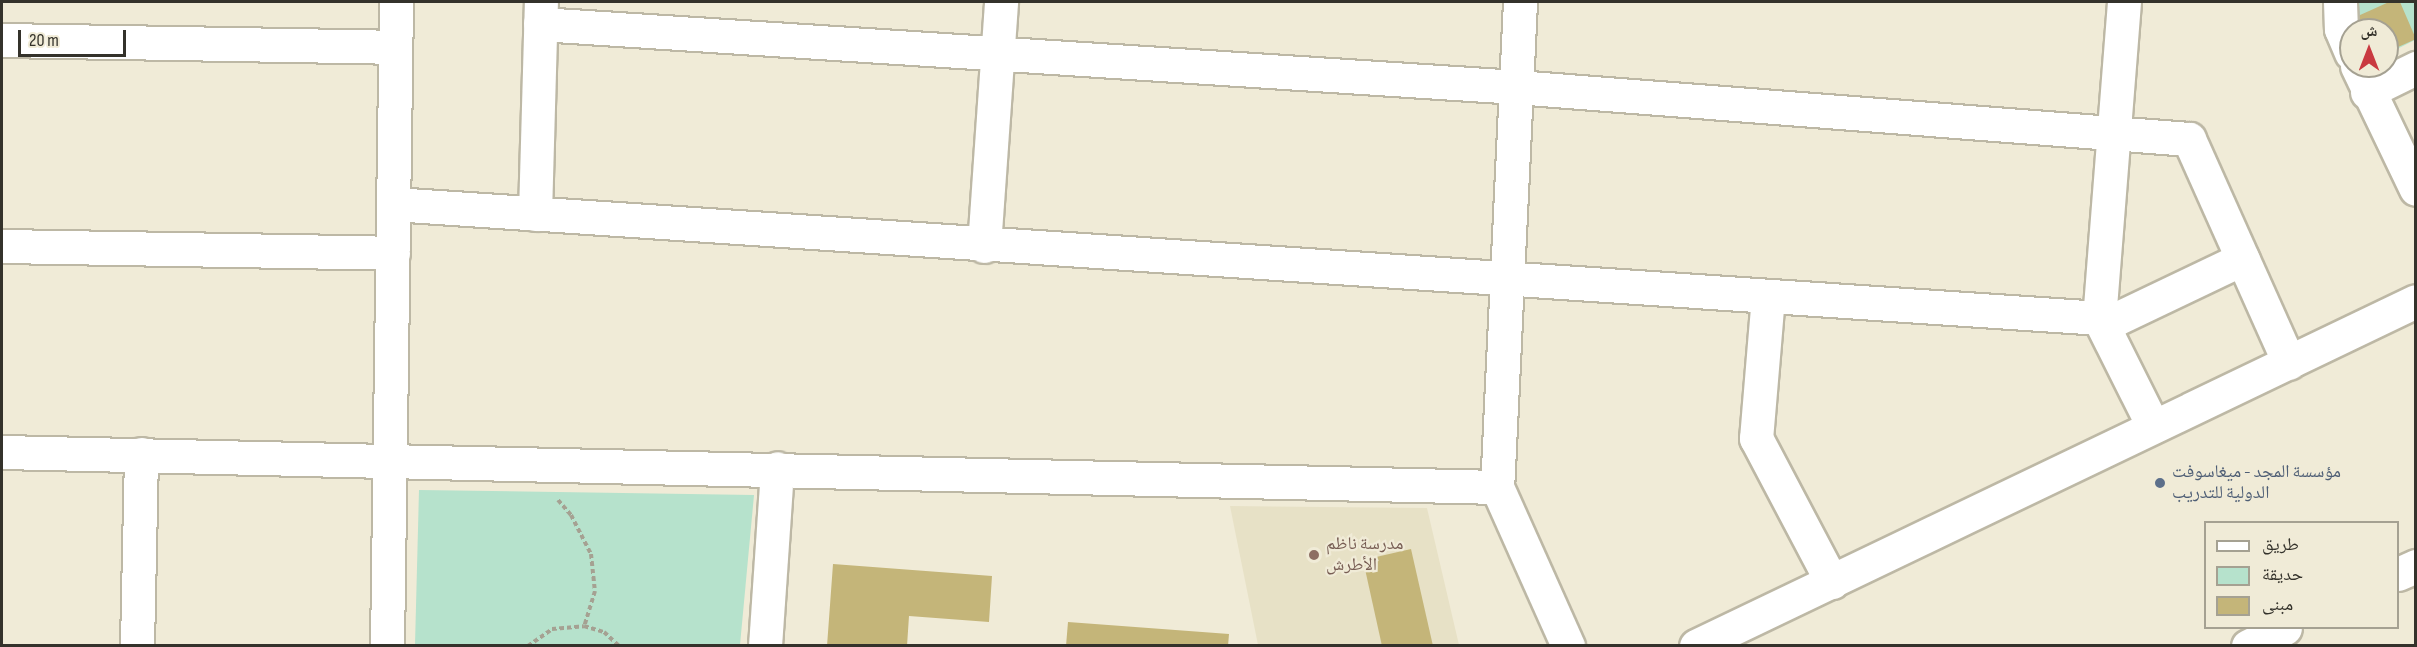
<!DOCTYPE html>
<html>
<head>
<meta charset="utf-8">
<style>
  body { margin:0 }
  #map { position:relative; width:2417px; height:647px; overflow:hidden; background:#f0ebd7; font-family:"Sofia Sans Condensed","Noto Naskh Arabic",sans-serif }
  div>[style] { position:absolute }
  .built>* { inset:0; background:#e7e1c6 }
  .green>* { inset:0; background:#b6e2cc }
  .building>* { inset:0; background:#c4b579 }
  .path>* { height:4px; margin-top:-2px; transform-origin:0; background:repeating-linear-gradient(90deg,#a5a192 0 4.5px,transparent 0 7.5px) }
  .roads { filter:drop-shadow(2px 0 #bdb8a5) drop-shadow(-2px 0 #bdb8a5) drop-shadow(0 2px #bdb8a5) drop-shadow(0 -2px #bdb8a5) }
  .street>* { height:33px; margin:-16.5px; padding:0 16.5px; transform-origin:16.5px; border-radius:16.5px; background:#fff }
  .secondary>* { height:33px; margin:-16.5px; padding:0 16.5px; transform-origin:16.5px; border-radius:16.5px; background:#fff }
  .dots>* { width:16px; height:16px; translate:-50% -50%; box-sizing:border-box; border:3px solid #f0ebd7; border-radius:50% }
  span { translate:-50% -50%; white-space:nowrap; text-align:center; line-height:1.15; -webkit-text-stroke:4.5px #f0ebd7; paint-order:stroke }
  .service-label { font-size:18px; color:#4e5e75 }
  .left { translate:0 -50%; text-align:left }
  .education-label { font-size:18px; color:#785e54 }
  .frame { position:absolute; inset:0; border:3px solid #34322b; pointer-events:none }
  .legend { position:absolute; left:2204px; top:521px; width:195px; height:108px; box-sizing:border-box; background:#f0ebd7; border:2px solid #a5a192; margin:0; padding:8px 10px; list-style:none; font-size:18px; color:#34322b }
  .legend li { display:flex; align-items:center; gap:12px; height:30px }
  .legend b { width:30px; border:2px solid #a5a192 }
  .north { position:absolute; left:2339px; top:18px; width:60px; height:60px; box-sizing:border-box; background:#f0ebd7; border:2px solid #a5a192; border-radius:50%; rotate:0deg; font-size:16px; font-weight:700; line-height:24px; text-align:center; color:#34322b }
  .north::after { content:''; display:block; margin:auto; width:21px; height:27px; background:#c93a41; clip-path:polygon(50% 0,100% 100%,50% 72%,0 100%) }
  .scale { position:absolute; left:18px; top:30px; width:108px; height:27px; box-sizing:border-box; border:3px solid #34322b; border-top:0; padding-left:8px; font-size:18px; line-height:21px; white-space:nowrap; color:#34322b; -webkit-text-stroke:4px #f0ebd7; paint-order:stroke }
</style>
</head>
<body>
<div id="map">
  <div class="built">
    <i style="clip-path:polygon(1230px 506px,1427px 508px,1459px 645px,1258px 645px)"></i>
  </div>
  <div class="green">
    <i style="clip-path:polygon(2340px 2px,2415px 2px,2415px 40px,2387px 54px,2387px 30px,2351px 30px)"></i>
    <i style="clip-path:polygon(419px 490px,754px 495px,740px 645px,415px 645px)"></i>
  </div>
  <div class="building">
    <i style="clip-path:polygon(2389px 2px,2400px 2px,2416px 39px,2387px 52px,2387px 30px,2353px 30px,2349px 20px)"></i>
    <i style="clip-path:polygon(1411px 549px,1433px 646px,1382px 646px,1363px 560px)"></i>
    <i style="clip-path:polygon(833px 564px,992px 576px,989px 622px,909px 616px,907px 646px,827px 646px)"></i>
    <i style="clip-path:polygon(1068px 622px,1229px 634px,1228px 646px,1066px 646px)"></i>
  </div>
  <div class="path">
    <i style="left:558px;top:500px;width:20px;rotate:49deg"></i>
    <i style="left:571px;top:515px;width:44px;rotate:62.9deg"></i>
    <i style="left:591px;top:554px;width:37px;rotate:84deg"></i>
    <i style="left:595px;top:591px;width:37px;rotate:107deg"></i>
    <i style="left:528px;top:646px;width:29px;rotate:-35deg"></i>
    <i style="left:552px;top:629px;width:32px;rotate:-5deg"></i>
    <i style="left:584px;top:626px;width:21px;rotate:17deg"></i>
    <i style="left:604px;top:632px;width:21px;rotate:43deg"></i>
  </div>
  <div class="roads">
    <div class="street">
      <i style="left:1520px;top:2px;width:486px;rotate:92.7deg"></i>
      <i style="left:1497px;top:487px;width:174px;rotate:65.9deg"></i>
      <i style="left:2124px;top:2px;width:317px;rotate:94.5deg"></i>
      <i style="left:2099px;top:318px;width:17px;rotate:3deg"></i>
      <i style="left:2116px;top:319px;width:140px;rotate:-25.5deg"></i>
      <i style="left:2340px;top:2px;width:27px;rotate:88deg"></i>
      <i style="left:2341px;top:29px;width:26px;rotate:67deg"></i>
      <i style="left:540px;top:24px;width:978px;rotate:3.69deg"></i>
      <i style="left:1516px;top:87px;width:675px;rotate:4.42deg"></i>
      <i style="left:2189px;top:139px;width:245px;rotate:65.9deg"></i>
      <i style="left:2px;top:40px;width:393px;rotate:1deg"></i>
      <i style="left:2357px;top:66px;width:136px;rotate:64.4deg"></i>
      <i style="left:2367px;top:92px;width:55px;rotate:-26.1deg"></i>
      <i style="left:393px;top:204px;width:1710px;rotate:3.82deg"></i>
      <i style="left:2099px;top:318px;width:119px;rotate:63.4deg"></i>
      <i style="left:535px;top:214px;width:211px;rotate:-88.4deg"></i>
      <i style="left:2px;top:246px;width:391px;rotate:1deg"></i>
      <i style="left:984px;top:246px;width:245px;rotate:-86deg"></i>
      <i style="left:1768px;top:296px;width:143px;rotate:94.8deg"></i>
      <i style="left:1756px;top:438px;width:163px;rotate:62.2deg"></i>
      <i style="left:2px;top:452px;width:1495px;rotate:1.34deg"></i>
      <i style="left:137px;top:646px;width:192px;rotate:-88.8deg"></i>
      <i style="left:387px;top:646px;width:644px;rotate:-89.2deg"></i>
      <i style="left:765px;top:646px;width:178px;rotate:-86.1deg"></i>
      <i style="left:1696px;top:646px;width:798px;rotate:-25.6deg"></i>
    </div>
    <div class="secondary">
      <i style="left:2398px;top:574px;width:20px;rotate:-24deg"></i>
      <i style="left:2248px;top:646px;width:41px;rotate:-25.9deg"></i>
    </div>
  </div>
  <div class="dots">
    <i style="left:2160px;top:483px;background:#5c6f8a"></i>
    <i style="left:1314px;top:555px;background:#8d6e63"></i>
  </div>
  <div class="service-label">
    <span class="left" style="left:2172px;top:483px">مؤسسة المجد - ميغاسوفت<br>الدولية للتدريب</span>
  </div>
  <div class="education-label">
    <span class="left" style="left:1326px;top:555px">مدرسة ناظم<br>الأطرش</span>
  </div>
  <div class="frame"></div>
  <ul class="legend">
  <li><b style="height:8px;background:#fff"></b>طريق</li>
  <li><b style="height:16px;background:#b6e2cc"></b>حديقة</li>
  <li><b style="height:16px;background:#c4b579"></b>مبنى</li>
  </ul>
  <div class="north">ش</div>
  <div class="scale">20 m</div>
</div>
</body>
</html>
